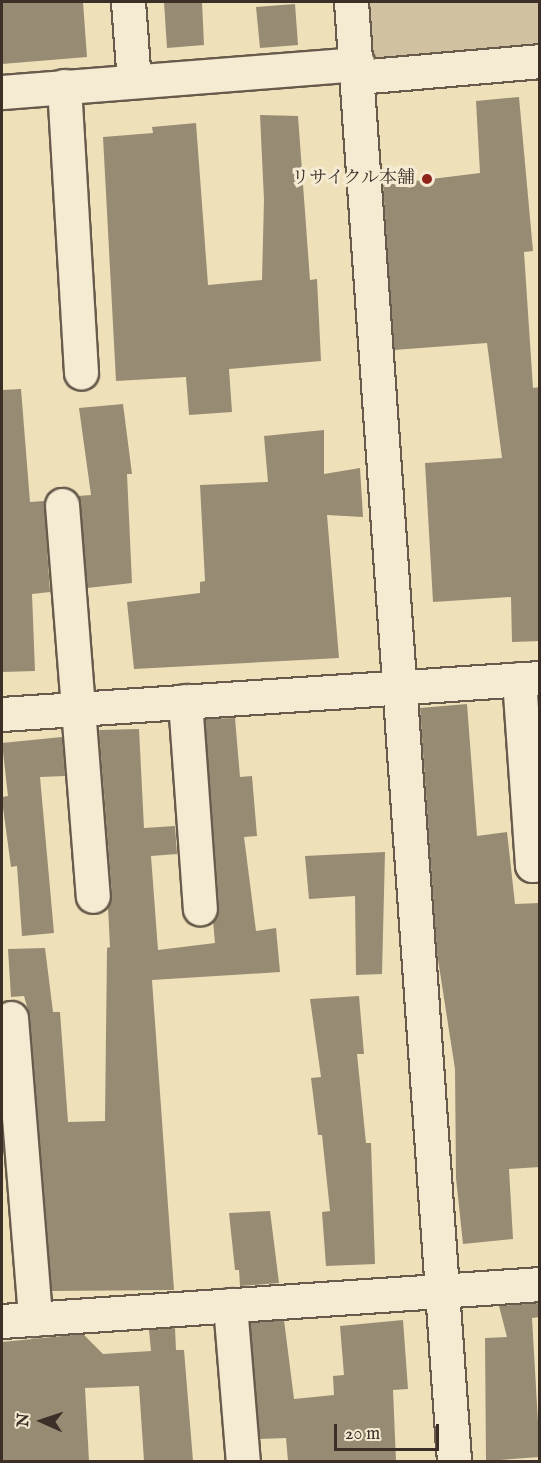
<!DOCTYPE html>
<html>
<head>
<meta charset="utf-8">
<style>
  body { margin:0 }
  #map { position:relative; width:541px; height:1463px; overflow:hidden; background:#eee0b9; font-family:"IM FELL English","Noto Serif JP",serif }
  div>[style] { position:absolute }
  .green>* { inset:0; background:#d0c2a0 }
  .building>* { inset:0; background:#988b73 }
  .roads { filter:drop-shadow(2px 0 #685b4c) drop-shadow(-2px 0 #685b4c) drop-shadow(0 2px #685b4c) drop-shadow(0 -2px #685b4c) }
  .street>* { height:33px; margin:-16.5px; padding:0 16.5px; transform-origin:16.5px; border-radius:16.5px; background:#f4ebd2 }
  .dots>* { width:16px; height:16px; translate:-50% -50%; box-sizing:border-box; border:3px solid #f4ebd2; border-radius:50% }
  span { translate:-50% -50%; white-space:nowrap; text-align:center; line-height:1.15; -webkit-text-stroke:6px #f4ebd2; paint-order:stroke }
  .poi-label { font-size:18px; color:#3b2f27 }
  .right { translate:-100% -50%; text-align:right }
  .frame { position:absolute; inset:0; border:3px solid #3b2f27; pointer-events:none }
  .north { position:absolute; left:12px; top:1391px; width:60px; height:60px; -webkit-text-stroke:4px #f4ebd2; paint-order:stroke; rotate:273deg; font-size:16px; font-weight:700; line-height:24px; text-align:center; color:#3b2f27 }
  .north::after { content:''; display:block; margin:auto; width:21px; height:27px; background:#3b2f27; clip-path:polygon(50% 0,100% 100%,50% 72%,0 100%) }
  .scale { position:absolute; left:334px; top:1424px; width:105px; height:27px; box-sizing:border-box; border:3px solid #3b2f27; border-top:0; padding-left:8px; font-size:18px; line-height:21px; white-space:nowrap; color:#3b2f27; -webkit-text-stroke:4px #f4ebd2; paint-order:stroke }
</style>
</head>
<body>
<div id="map">
  <div class="green">
    <i style="clip-path:polygon(368px 2px,539px 2px,539px 50px,372px 67px)"></i>
  </div>
  <div class="building">
    <i style="clip-path:polygon(2px 2px,83px 2px,87px 57px,2px 64px)"></i>
    <i style="clip-path:polygon(164px 2px,202px 2px,204px 45px,167px 48px)"></i>
    <i style="clip-path:polygon(295px 4px,298px 45px,260px 48px,256px 7px)"></i>
    <i style="clip-path:polygon(519px 97px,533px 251px,524px 252px,533px 388px,540px 387px,540px 641px,512px 642px,511px 597px,433px 602px,425px 463px,502px 458px,487px 343px,394px 350px,383px 185px,480px 173px,476px 101px)"></i>
    <i style="clip-path:polygon(260px 115px,298px 116px,310px 280px,317px 279px,321px 361px,229px 369px,232px 412px,189px 415px,186px 377px,116px 381px,103px 137px,153px 133px,152px 127px,196px 123px,208px 285px,262px 280px,264px 200px)"></i>
    <i style="clip-path:polygon(21px 389px,30px 502px,44px 501px,50px 592px,32px 594px,35px 671px,2px 672px,2px 390px)"></i>
    <i style="clip-path:polygon(123px 404px,132px 474px,127px 474px,132px 583px,87px 588px,78px 496px,91px 495px,79px 408px)"></i>
    <i style="clip-path:polygon(324px 430px,324px 474px,360px 468px,363px 517px,327px 515px,339px 658px,134px 669px,127px 602px,200px 593px,200px 582px,205px 581px,200px 485px,268px 482px,264px 436px)"></i>
    <i style="clip-path:polygon(467px 704px,477px 836px,507px 832px,515px 904px,540px 903px,540px 1167px,509px 1169px,513px 1239px,463px 1244px,456px 1178px,455px 1069px,437px 953px,420px 708px)"></i>
    <i style="clip-path:polygon(235px 718px,240px 777px,252px 776px,257px 836px,244px 837px,256px 931px,276px 928px,280px 972px,152px 980px,174px 1290px,52px 1291px,30px 1017px,24px 996px,11px 997px,8px 949px,45px 948px,53px 1012px,60px 1012px,68px 1122px,105px 1121px,107px 948px,110px 947px,108px 907px,112px 895px,99px 730px,139px 729px,144px 828px,175px 826px,177px 854px,151px 856px,158px 950px,215px 943px,213px 921px,219px 907px,205px 719px)"></i>
    <i style="clip-path:polygon(62px 737px,65px 776px,40px 777px,54px 933px,22px 936px,17px 866px,11px 867px,2px 800px,2px 797px,8px 796px,2px 743px)"></i>
    <i style="clip-path:polygon(385px 852px,382px 974px,356px 975px,355px 896px,309px 899px,305px 856px)"></i>
    <i style="clip-path:polygon(359px 996px,364px 1054px,357px 1054px,366px 1143px,371px 1143px,375px 1264px,326px 1266px,322px 1212px,330px 1211px,322px 1135px,318px 1135px,311px 1078px,321px 1077px,310px 999px)"></i>
    <i style="clip-path:polygon(270px 1211px,279px 1283px,240px 1286px,239px 1270px,235px 1270px,229px 1213px)"></i>
    <i style="clip-path:polygon(540px 1303px,540px 1317px,532px 1318px,540px 1457px,486px 1461px,485px 1338px,507px 1337px,499px 1306px)"></i>
    <i style="clip-path:polygon(284px 1320px,294px 1399px,334px 1395px,333px 1376px,344px 1375px,340px 1326px,403px 1320px,408px 1389px,393px 1390px,396px 1461px,288px 1461px,286px 1438px,260px 1439px,250px 1323px)"></i>
    <i style="clip-path:polygon(175px 1328px,176px 1350px,184px 1350px,193px 1461px,144px 1461px,139px 1386px,85px 1388px,89px 1461px,2px 1461px,2px 1342px,83px 1334px,103px 1354px,151px 1351px,149px 1330px)"></i>
  </div>
  <div class="roads">
    <div class="street">
      <i style="left:128px;top:2px;width:79px;rotate:85.7deg"></i>
      <i style="left:351px;top:2px;width:1464px;rotate:85.96deg"></i>
      <i style="left:358px;top:77px;width:183px;rotate:-5deg"></i>
      <i style="left:64px;top:86px;width:287px;rotate:86.6deg"></i>
      <i style="left:2px;top:92px;width:357px;rotate:-4.5deg"></i>
      <i style="left:62px;top:505px;width:392px;rotate:85.5deg"></i>
      <i style="left:519px;top:679px;width:186px;rotate:86deg"></i>
      <i style="left:532px;top:865px;width:8px;rotate:-7deg"></i>
      <i style="left:185px;top:701px;width:208px;rotate:85.9deg"></i>
      <i style="left:2px;top:714px;width:539px;rotate:-3.83deg"></i>
      <i style="left:11px;top:1018px;width:302px;rotate:85.4deg"></i>
      <i style="left:230px;top:1305px;width:158px;rotate:85.3deg"></i>
      <i style="left:2px;top:1321px;width:539px;rotate:-3.93deg"></i>
    </div>
  </div>
  <div class="dots">
    <i style="left:427px;top:179px;background:#8f2418"></i>
  </div>
  <div class="poi-label">
    <span class="right" style="left:415px;top:179px">リサイクル本舗</span>
  </div>
  <div class="frame"></div>
  <div class="north">N</div>
  <div class="scale">20 m</div>
</div>
</body>
</html>
